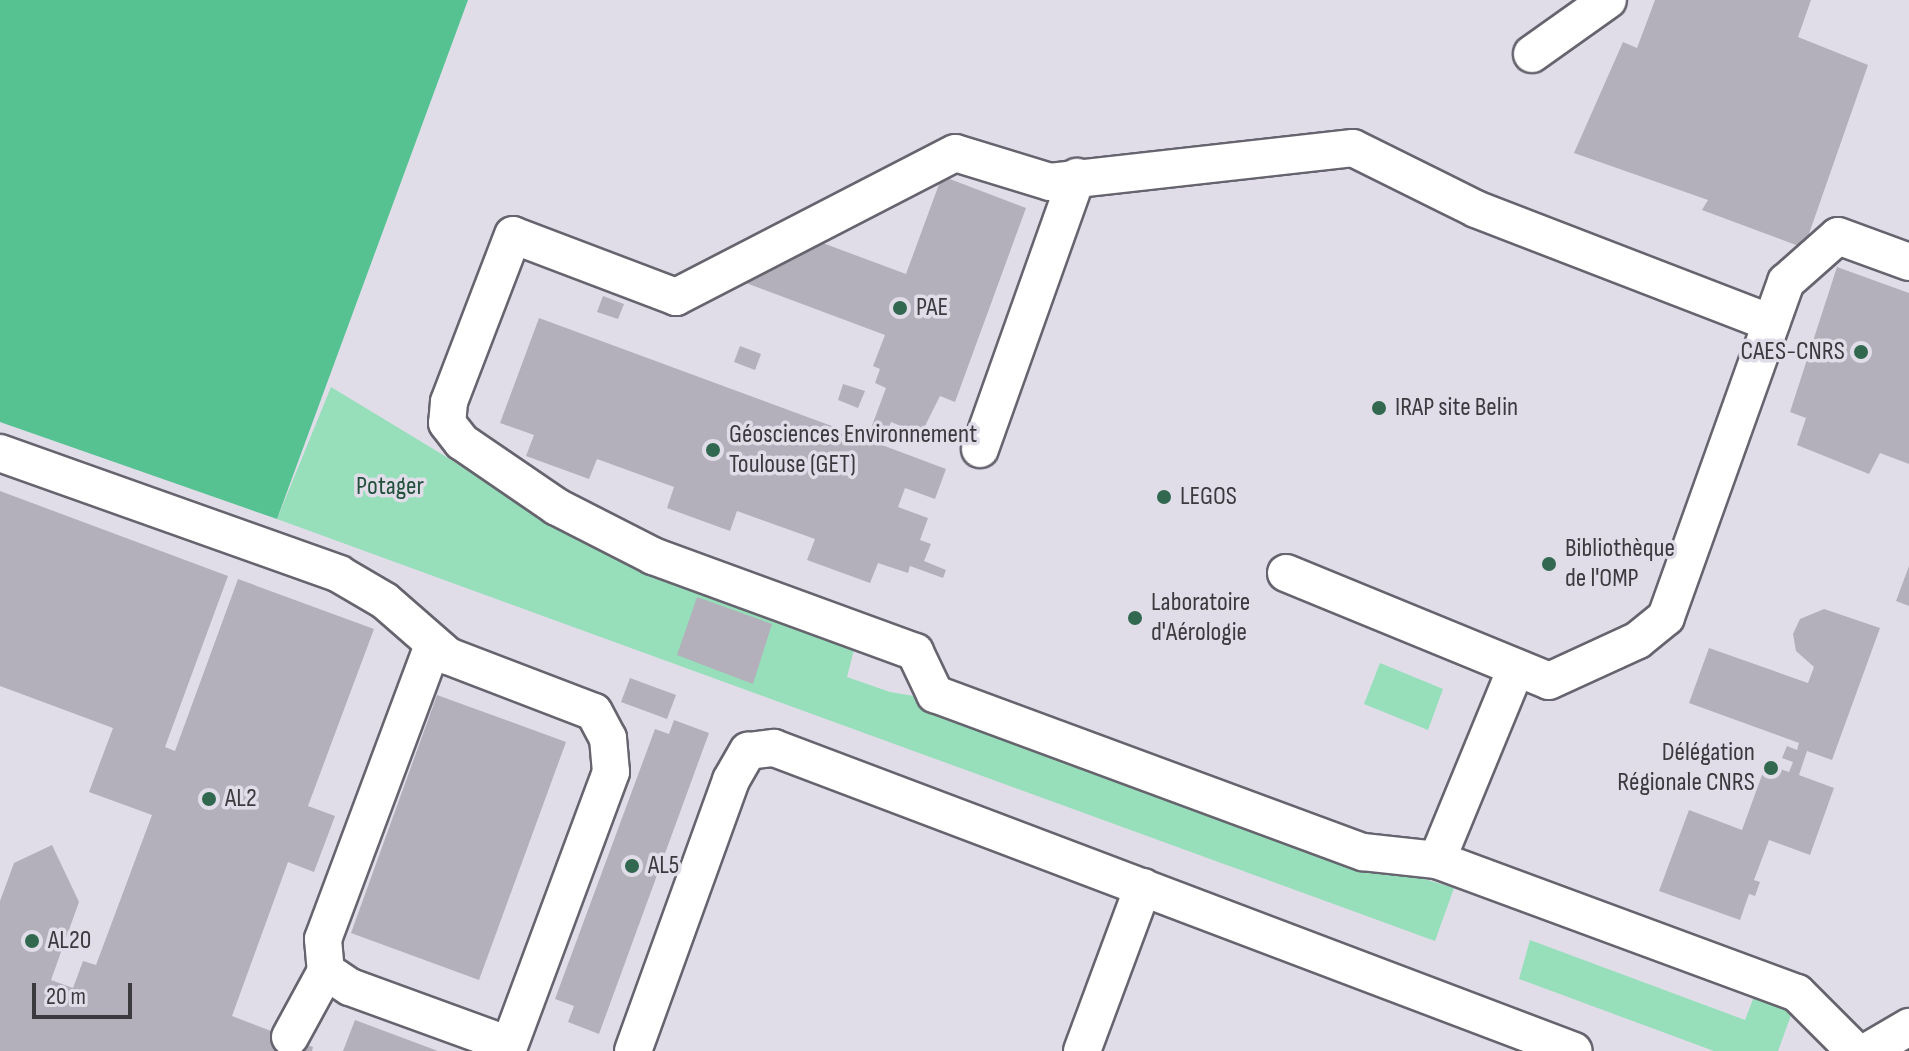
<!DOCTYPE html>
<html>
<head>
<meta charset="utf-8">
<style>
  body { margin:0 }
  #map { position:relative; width:1909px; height:1051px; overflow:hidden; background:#e0dde9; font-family:"Sofia Sans Condensed",sans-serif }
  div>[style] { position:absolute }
  .green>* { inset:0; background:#96dfba }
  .forest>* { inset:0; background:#56c292 }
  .building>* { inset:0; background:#b3b0bb }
  .roads { filter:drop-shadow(2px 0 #66646e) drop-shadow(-2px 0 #66646e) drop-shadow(0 2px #66646e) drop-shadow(0 -2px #66646e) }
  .minor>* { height:36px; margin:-18px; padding:0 18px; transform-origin:18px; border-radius:18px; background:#fff }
  .dots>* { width:22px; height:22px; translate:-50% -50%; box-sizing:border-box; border:4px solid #e0dde9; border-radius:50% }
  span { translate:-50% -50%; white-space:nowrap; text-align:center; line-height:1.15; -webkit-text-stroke:7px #e0dde9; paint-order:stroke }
  .poi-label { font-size:26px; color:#3b3a3e }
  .left { translate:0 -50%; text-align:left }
  .right { translate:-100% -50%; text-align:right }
  .park-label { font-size:26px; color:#23503c }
  .scale { position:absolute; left:32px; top:983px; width:100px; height:36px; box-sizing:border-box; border:4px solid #3b3a3e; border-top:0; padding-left:10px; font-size:24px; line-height:28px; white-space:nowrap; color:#3b3a3e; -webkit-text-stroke:6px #e0dde9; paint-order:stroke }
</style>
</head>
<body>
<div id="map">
  <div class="green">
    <i style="clip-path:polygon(331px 387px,544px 516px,857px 638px,847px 677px,890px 692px,926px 698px,1369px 862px,1454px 888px,1435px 941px,277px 519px)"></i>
    <i style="clip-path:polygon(1380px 663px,1443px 689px,1428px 730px,1364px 704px)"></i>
    <i style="clip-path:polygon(1530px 940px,1745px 1020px,1760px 981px,1798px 996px,1778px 1051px,1714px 1051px,1519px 979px)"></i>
  </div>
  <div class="forest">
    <i style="clip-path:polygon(0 0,468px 0,277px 519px,0 422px)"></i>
  </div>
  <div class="building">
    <i style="clip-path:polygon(1655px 0,1811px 0,1798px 37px,1868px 65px,1804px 248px,1702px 210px,1708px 200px,1574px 153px,1623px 42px,1637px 48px)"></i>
    <i style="clip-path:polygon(942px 176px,1026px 208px,955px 402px,940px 396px,921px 434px,891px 422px,882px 445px,946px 469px,935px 499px,905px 488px,898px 507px,928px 518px,920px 540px,931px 544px,924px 561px,946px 570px,943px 578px,910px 566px,908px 573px,878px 563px,870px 583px,807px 560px,815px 539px,737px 511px,730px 531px,667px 508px,674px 487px,597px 459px,589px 479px,526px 456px,534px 435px,500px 423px,539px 318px,867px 439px,886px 388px,875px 383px,880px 369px,873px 366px,885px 335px,738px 280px,820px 242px,906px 274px)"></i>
    <i style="clip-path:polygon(1837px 267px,1909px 293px,1909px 464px,1880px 453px,1869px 474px,1797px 445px,1806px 418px,1790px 412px)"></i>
    <i style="clip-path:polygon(603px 296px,624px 304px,618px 319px,597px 312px)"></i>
    <i style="clip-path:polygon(740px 346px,761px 354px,755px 370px,734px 362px)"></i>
    <i style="clip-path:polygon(843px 384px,865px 391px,858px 408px,838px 400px)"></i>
    <i style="clip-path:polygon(0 491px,228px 576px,165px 747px,175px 751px,238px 579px,374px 629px,308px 806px,335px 816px,314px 872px,288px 862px,232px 1016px,313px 1047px,312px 1051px,0 1051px,0 901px,14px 863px,52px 845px,79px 902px,51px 980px,73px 988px,83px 961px,96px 965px,152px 815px,89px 792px,113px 728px,0 686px)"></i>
    <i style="clip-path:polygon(1909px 566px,1909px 606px,1896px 601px)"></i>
    <i style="clip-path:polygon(697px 597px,772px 624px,753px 684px,677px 655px)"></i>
    <i style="clip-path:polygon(1824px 609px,1880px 628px,1832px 760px,1807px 751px,1799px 775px,1834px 788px,1810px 855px,1769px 840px,1754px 880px,1760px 882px,1755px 896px,1749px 894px,1740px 920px,1659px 891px,1689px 810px,1742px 830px,1766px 764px,1789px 772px,1793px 762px,1782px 758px,1787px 746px,1797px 750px,1799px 743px,1689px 703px,1709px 648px,1808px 683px,1814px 667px,1796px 651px,1793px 634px,1800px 619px)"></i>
    <i style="clip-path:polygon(630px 678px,676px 695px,667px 719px,621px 702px)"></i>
    <i style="clip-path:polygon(437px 695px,566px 742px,479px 980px,351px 933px)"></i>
    <i style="clip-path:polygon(674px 720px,709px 733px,599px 1034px,568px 1022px,574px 1006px,555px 999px,655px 729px,669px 734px)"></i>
    <i style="clip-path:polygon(355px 1020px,438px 1051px,343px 1051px)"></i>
  </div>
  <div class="roads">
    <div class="minor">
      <i style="left:1532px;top:54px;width:93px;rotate:-35.4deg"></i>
      <i style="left:1771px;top:323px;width:316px;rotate:-158.9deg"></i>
      <i style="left:1476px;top:209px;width:137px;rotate:-153.6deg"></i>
      <i style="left:1353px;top:148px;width:305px;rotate:173.6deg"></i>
      <i style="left:1050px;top:182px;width:99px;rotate:-163deg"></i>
      <i style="left:955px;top:153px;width:314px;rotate:152.7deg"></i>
      <i style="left:676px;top:297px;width:174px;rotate:-159.2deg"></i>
      <i style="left:513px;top:235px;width:179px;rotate:111deg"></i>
      <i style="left:449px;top:402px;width:21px;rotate:95deg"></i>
      <i style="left:447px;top:423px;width:24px;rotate:52deg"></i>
      <i style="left:462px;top:442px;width:115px;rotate:34.4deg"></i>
      <i style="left:557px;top:507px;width:108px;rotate:27deg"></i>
      <i style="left:653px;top:556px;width:279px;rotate:20.1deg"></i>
      <i style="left:915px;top:652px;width:47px;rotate:64.5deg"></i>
      <i style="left:935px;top:694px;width:456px;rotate:20.3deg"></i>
      <i style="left:1363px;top:852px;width:74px;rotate:6.2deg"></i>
      <i style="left:1437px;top:860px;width:384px;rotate:20.3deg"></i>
      <i style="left:1797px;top:993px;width:82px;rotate:45deg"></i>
      <i style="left:980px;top:449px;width:289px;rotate:-70.4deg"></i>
      <i style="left:0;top:453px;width:360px;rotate:19.6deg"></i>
      <i style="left:339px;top:574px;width:53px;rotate:30.4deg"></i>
      <i style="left:385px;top:601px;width:84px;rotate:41.1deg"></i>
      <i style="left:448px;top:656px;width:156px;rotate:21deg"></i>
      <i style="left:594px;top:712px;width:30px;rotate:62deg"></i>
      <i style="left:608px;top:738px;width:34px;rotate:85deg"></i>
      <i style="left:611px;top:772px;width:298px;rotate:110.4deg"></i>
      <i style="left:1286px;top:573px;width:284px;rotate:22.3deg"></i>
      <i style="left:1549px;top:681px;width:98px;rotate:-24.7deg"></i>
      <i style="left:1638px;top:640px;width:36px;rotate:-39deg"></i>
      <i style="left:1666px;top:617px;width:356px;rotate:-70.3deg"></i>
      <i style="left:1786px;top:282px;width:69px;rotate:-41.5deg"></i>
      <i style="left:1838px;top:236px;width:76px;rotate:20.1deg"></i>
      <i style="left:433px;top:645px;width:314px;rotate:110.5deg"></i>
      <i style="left:323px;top:939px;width:32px;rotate:85deg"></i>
      <i style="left:326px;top:971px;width:29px;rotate:34deg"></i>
      <i style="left:350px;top:987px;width:169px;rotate:20deg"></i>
      <i style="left:1437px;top:860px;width:208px;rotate:-67.6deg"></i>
      <i style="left:290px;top:1037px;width:75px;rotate:-61.4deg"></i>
      <i style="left:633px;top:1051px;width:288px;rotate:-70.1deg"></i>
      <i style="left:731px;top:780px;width:34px;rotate:-60deg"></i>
      <i style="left:748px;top:751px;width:26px;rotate:-7deg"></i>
      <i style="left:774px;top:748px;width:855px;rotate:20.74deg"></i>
      <i style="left:1082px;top:1051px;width:175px;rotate:-69.6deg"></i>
      <i style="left:1868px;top:1051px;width:48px;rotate:-30.3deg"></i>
    </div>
  </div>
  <div class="dots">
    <i style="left:900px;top:308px;background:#31684f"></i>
    <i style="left:1861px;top:352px;background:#31684f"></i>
    <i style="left:1379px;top:408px;background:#31684f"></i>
    <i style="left:713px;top:450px;background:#31684f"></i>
    <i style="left:1164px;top:497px;background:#31684f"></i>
    <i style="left:1549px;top:564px;background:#31684f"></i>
    <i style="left:1135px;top:618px;background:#31684f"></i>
    <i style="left:1771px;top:768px;background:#31684f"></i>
    <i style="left:209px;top:799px;background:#31684f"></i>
    <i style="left:632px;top:866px;background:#31684f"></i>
    <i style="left:32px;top:941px;background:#31684f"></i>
  </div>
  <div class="poi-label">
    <span class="left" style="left:916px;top:308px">PAE</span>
    <span class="right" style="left:1845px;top:352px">CAES-CNRS</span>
    <span class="left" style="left:1395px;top:408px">IRAP site Belin</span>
    <span class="left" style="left:729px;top:450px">Géosciences Environnement<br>Toulouse (GET)</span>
    <span class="left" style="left:1180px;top:497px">LEGOS</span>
    <span class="left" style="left:1565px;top:564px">Bibliothèque<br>de l'OMP</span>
    <span class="left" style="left:1151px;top:618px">Laboratoire<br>d'Aérologie</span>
    <span class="right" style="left:1755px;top:768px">Délégation<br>Régionale CNRS</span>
    <span class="left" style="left:225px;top:799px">AL2</span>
    <span class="left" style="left:648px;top:866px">AL5</span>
    <span class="left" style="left:48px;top:941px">AL20</span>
  </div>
  <div class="park-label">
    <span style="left:390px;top:487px">Potager</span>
  </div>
  <div class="scale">20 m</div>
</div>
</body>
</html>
